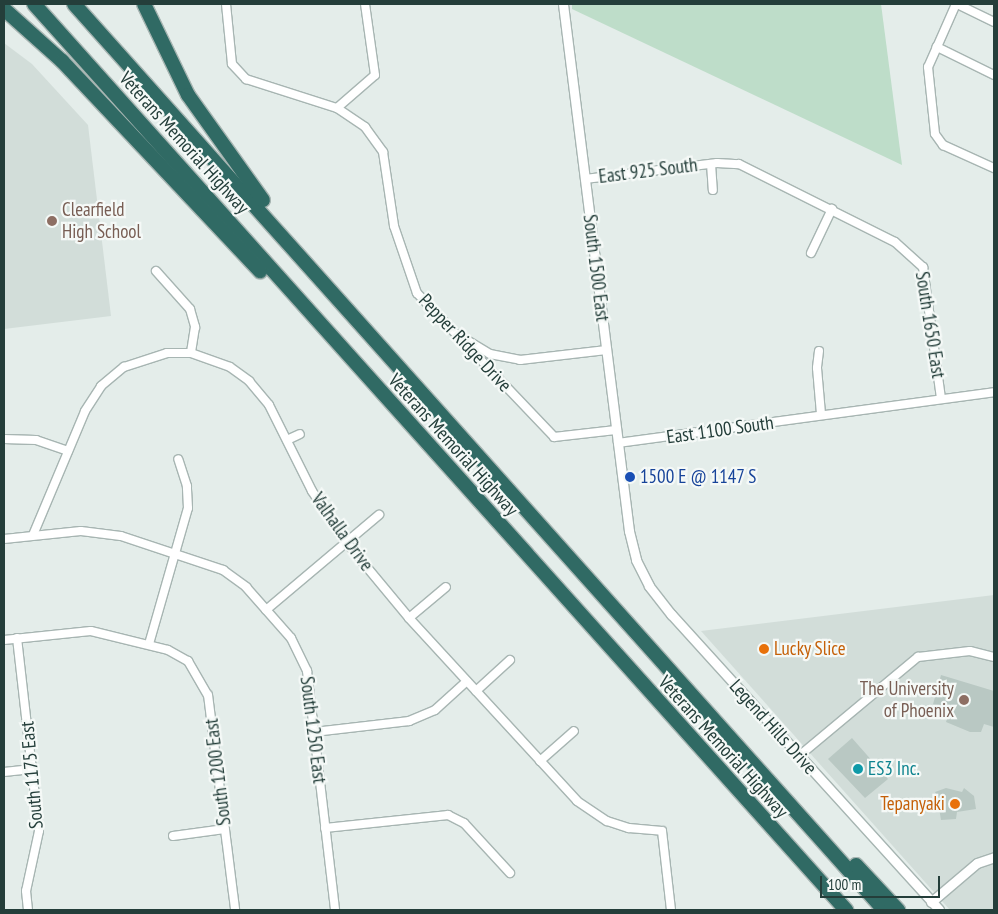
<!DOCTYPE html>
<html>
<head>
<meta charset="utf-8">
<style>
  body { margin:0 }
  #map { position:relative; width:998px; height:914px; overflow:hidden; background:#e4edea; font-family:"PT Sans Narrow",sans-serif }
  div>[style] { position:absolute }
  .built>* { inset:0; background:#d2ddd9 }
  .green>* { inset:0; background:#beddc9 }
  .building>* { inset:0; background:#b9c8c3 }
  .roads { filter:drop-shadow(1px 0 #a7b5b2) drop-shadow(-1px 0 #a7b5b2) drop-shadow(0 1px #a7b5b2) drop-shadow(0 -1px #a7b5b2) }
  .minor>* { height:8px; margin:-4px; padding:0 4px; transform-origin:4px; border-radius:4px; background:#fff }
  .tertiary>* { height:9px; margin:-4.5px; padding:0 4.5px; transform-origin:4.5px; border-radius:4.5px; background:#fff }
  .motorway>* { height:14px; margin:-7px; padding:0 7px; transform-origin:7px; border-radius:7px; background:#306a64 }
  .dots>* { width:14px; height:14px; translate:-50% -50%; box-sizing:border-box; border:2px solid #f5f9f7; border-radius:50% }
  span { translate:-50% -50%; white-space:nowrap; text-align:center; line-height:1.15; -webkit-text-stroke:4.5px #f5f9f7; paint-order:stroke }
  .street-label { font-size:19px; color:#243e3a }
  .education-label { font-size:19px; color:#785e54 }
  .left { translate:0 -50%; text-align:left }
  .right { translate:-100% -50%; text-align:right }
  .transit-label { font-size:19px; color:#164399 }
  .food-label { font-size:19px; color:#c56008 }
  .culture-label { font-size:19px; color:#0d838f }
  .frame { position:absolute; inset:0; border:5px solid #243e3a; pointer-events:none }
  .scale { position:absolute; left:820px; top:876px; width:120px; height:22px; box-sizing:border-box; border:2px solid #243e3a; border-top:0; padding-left:6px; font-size:15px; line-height:18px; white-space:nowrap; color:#243e3a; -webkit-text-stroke:4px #f5f9f7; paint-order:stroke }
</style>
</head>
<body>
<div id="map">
  <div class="built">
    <i style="clip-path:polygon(4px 43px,32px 64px,88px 125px,111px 316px,4px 329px)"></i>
    <i style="clip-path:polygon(994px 595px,994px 910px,950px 910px,701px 631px)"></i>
  </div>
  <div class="green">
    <i style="clip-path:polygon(572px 4px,881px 4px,902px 165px,572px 9px)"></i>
  </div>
  <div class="building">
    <i style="clip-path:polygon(941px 675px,994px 691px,994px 727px,984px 724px,981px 732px,970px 732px,946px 722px,949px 713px,932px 708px)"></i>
    <i style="clip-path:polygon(852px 738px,888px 779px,865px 798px,828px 759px)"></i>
    <i style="clip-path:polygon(946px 788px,962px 792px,964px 788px,974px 796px,976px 809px,957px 812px,956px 819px,941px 820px,939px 808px,931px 800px,937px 796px,935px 792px)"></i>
  </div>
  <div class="roads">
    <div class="minor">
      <i style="left:226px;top:4px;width:60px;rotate:84.3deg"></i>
      <i style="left:232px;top:64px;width:21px;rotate:47deg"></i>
      <i style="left:246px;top:79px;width:96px;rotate:17.7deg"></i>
      <i style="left:337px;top:108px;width:34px;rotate:34deg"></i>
      <i style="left:365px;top:127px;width:31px;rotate:54deg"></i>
      <i style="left:383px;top:152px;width:75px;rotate:81.5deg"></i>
      <i style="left:394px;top:226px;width:71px;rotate:71.1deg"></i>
      <i style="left:417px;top:293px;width:199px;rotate:46.4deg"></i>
      <i style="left:554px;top:437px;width:62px;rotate:-6.4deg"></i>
      <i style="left:957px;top:4px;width:41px;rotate:25.9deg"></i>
      <i style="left:937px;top:47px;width:47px;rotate:-66.2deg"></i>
      <i style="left:994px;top:75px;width:64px;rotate:-153.8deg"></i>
      <i style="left:937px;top:47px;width:22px;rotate:114deg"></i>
      <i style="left:928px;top:67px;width:67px;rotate:84deg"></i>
      <i style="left:935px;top:134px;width:14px;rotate:54deg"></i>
      <i style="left:943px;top:145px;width:56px;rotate:24.3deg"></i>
      <i style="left:337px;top:108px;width:50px;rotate:-41deg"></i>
      <i style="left:375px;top:75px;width:72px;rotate:-98deg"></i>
      <i style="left:711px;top:164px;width:26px;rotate:86deg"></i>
      <i style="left:585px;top:179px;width:133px;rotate:-6.9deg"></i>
      <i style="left:717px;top:163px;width:22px;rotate:3deg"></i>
      <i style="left:739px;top:164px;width:174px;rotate:26.6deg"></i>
      <i style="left:895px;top:242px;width:38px;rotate:42deg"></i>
      <i style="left:923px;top:267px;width:133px;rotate:82.2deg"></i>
      <i style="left:811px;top:253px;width:49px;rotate:-64.5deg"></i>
      <i style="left:156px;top:271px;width:51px;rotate:48.2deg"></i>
      <i style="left:190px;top:309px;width:19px;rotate:74deg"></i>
      <i style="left:195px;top:327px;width:26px;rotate:99deg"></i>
      <i style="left:465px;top:339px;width:29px;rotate:31deg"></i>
      <i style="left:490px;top:354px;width:31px;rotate:11deg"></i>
      <i style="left:520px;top:360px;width:87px;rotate:-6.6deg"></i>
      <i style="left:819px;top:351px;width:17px;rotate:97deg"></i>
      <i style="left:817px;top:368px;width:46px;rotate:85deg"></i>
      <i style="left:4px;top:439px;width:32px;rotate:2deg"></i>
      <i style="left:36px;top:440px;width:34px;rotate:19deg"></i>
      <i style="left:287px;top:440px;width:14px;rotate:-25deg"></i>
      <i style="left:618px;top:443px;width:379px;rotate:-7.7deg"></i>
      <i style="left:33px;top:535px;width:134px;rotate:-67.2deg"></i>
      <i style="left:85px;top:411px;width:30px;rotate:-57deg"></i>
      <i style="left:101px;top:386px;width:30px;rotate:-40deg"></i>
      <i style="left:124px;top:367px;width:45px;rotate:-18deg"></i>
      <i style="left:167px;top:353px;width:24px"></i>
      <i style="left:191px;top:353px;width:41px;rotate:19.7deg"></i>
      <i style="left:230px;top:367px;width:24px;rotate:36deg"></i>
      <i style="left:249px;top:381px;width:31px;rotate:50deg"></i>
      <i style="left:269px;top:405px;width:96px;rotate:63.4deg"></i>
      <i style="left:312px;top:491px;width:61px;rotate:56.3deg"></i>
      <i style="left:346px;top:542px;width:99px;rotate:50.3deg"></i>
      <i style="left:409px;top:618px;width:248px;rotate:47.4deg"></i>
      <i style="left:577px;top:801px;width:36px;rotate:34deg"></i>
      <i style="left:607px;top:821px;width:23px;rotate:18deg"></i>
      <i style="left:629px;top:828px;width:33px;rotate:5deg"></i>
      <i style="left:662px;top:831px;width:80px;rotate:83.5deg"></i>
      <i style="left:4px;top:539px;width:77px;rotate:-5.9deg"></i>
      <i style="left:81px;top:531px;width:40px;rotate:7.1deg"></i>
      <i style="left:121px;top:536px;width:108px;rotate:18.4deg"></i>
      <i style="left:223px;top:570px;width:29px;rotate:36deg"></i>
      <i style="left:246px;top:587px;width:68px;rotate:48.6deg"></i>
      <i style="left:291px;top:638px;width:37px;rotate:64deg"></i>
      <i style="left:307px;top:671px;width:241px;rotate:83.3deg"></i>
      <i style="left:266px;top:610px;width:148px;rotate:-40.1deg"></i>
      <i style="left:409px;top:618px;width:48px;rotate:-40deg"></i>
      <i style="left:17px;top:638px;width:194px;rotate:83.5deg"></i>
      <i style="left:39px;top:831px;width:61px;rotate:102.2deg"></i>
      <i style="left:26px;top:891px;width:19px;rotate:84deg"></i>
      <i style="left:4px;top:640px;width:87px;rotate:-5.9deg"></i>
      <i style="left:91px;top:631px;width:79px;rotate:13.9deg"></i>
      <i style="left:168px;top:650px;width:23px;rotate:29deg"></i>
      <i style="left:188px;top:661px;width:39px;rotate:60deg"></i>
      <i style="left:208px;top:695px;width:217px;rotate:82.8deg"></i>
      <i style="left:149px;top:644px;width:141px;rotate:-74deg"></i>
      <i style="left:188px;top:508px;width:22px;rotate:-93deg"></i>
      <i style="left:187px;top:486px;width:28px;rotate:-108deg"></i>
      <i style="left:476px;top:691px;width:46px;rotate:-42.4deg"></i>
      <i style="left:314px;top:732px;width:96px;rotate:-6.6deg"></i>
      <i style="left:409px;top:721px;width:28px;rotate:-23deg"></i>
      <i style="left:435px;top:710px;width:43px;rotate:-42.2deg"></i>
      <i style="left:799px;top:756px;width:155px;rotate:-39.8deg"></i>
      <i style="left:918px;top:657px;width:52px;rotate:-6.6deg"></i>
      <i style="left:970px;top:651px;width:25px;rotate:14deg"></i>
      <i style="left:540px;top:761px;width:45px;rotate:-41.4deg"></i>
      <i style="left:4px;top:772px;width:28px;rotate:-6deg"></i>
      <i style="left:325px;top:828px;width:124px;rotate:-6deg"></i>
      <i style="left:448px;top:815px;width:18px;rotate:27deg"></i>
      <i style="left:464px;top:823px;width:68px;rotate:47.4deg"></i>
      <i style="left:173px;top:836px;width:52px;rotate:-7.7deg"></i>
    </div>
    <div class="tertiary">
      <i style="left:563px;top:4px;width:531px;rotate:82.86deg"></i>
      <i style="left:629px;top:531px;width:30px;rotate:76deg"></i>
      <i style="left:636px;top:560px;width:29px;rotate:63deg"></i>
      <i style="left:649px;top:586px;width:36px;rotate:52deg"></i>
      <i style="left:671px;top:614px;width:399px;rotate:47.8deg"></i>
      <i style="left:931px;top:902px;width:60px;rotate:-40.3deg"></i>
      <i style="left:977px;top:863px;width:18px;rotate:-19deg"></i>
    </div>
    <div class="motorway">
      <i style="left:34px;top:4px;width:1217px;rotate:48.13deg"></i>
      <i style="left:74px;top:4px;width:1215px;rotate:48.2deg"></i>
      <i style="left:144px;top:4px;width:101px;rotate:64.2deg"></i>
      <i style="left:188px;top:95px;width:129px;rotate:54.5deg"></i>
      <i style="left:4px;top:9px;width:78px;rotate:41.9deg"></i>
      <i style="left:62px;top:61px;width:289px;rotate:46.7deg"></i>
      <i style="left:856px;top:865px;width:62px;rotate:47deg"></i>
    </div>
  </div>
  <div class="dots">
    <i style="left:52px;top:221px;background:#8d6e63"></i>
    <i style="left:630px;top:477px;background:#1a4fb4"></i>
    <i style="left:764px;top:649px;background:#e8710a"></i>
    <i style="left:964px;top:700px;background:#8d6e63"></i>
    <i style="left:858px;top:769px;background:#0f9aa8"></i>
    <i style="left:955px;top:804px;background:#e8710a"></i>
  </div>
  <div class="street-label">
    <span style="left:184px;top:143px;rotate:48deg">Veterans Memorial Highway</span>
    <span style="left:648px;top:171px;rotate:-7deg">East 925 South</span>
    <span style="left:596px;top:268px;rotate:83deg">South 1500 East</span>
    <span style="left:930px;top:325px;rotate:81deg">South 1650 East</span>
    <span style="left:465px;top:343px;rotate:47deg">Pepper Ridge Drive</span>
    <span style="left:720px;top:430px;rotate:-8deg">East 1100 South</span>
    <span style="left:453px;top:445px;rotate:48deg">Veterans Memorial Highway</span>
    <span style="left:342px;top:532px;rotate:54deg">Valhalla Drive</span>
    <span style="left:773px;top:727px;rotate:48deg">Legend Hills Drive</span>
    <span style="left:313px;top:730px;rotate:83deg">South 1250 East</span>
    <span style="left:723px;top:747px;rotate:48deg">Veterans Memorial Highway</span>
    <span style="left:218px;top:772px;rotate:-97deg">South 1200 East</span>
    <span style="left:32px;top:775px;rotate:-95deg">South 1175 East</span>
  </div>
  <div class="education-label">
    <span class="left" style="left:62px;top:221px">Clearfield<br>High School</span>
    <span class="right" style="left:954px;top:700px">The University<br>of Phoenix</span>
  </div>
  <div class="transit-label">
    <span class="left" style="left:640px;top:477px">1500 E @ 1147 S</span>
  </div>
  <div class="food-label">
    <span class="left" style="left:774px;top:649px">Lucky Slice</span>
    <span class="right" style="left:945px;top:804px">Tepanyaki</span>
  </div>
  <div class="culture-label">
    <span class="left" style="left:868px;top:769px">ES3 Inc.</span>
  </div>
  <div class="frame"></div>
  <div class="scale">100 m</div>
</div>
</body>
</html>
